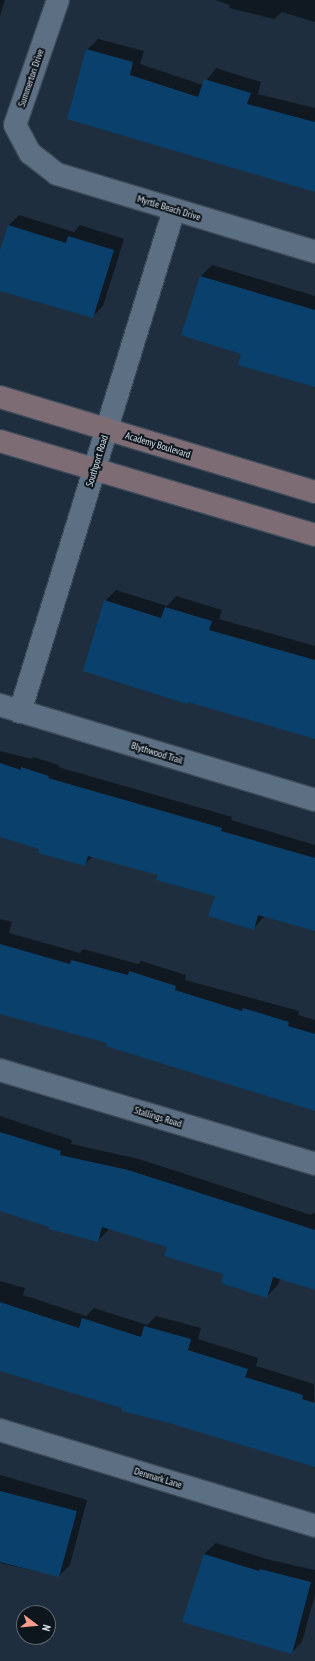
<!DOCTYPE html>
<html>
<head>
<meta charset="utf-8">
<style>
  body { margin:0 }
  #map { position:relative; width:315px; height:1661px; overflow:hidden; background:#1e2e3e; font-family:"PT Sans Narrow",sans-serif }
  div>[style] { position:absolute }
  .shadow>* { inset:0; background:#0007 }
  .building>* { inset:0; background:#0a406c }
  .roads { filter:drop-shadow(1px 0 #3c4b59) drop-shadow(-1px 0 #3c4b59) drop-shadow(0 1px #3c4b59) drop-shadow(0 -1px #3c4b59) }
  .street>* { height:22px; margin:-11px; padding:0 11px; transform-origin:11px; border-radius:11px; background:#5d6f82 }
  .secondary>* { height:22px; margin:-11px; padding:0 11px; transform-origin:11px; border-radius:11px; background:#7e6c74 }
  span { translate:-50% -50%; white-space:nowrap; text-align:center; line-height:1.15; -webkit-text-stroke:4px #0e161d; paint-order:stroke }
  .street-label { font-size:10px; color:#d7e2ec }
  .north { position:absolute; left:16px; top:1605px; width:40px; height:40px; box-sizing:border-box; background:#0e161d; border:1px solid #5e6870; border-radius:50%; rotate:106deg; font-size:11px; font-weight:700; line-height:16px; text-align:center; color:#d7e2ec }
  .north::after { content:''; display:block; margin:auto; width:14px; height:18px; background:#f59d8e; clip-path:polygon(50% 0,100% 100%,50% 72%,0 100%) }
</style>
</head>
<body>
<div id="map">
  <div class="shadow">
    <i style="clip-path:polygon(0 0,5px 0,0 16px)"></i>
    <i style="clip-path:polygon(215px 0,315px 0,315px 22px,282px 12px,274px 19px,229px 8px,230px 5px)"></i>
    <i style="clip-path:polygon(98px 39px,144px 51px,140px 64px,203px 85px,216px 68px,261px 82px,258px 94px,315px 108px,315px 192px,87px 50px)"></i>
    <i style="clip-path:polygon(19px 215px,74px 232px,80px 225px,124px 239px,103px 306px,92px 317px,0 289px,0 253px,8px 226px)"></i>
    <i style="clip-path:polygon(212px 265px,315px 296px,315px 386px,242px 353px,182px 334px,201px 276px)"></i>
    <i style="clip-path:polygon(116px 590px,167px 606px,176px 596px,222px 610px,219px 619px,315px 646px,315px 737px,189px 701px,187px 703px,105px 601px)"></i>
    <i style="clip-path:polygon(0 751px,32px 759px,33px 757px,59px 765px,58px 767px,232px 817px,231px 820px,315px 845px,315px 930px,265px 916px,253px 929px,216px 895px,159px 874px,93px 856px,84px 865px,40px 848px,0 836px)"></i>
    <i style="clip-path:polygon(0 919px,12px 922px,9px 933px,80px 953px,83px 949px,138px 964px,141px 961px,186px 975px,185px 980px,299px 1011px,298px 1015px,315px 1020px,315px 1109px,109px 1042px,0 1012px)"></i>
    <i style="clip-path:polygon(0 1116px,72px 1140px,71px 1144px,139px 1159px,311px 1215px,315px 1212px,315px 1289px,280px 1278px,278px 1285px,267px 1296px,168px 1246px,109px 1229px,98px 1241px,0 1210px)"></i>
    <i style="clip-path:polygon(0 1281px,25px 1288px,23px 1295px,86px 1316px,94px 1308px,147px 1325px,156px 1316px,201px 1328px,198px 1339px,258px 1358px,256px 1366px,314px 1384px,315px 1466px,0 1370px)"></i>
    <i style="clip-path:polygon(0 1475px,87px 1500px,70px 1565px,59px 1576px,0 1563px)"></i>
    <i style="clip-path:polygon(216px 1543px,270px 1560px,315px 1570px,315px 1594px,302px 1642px,291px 1653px,204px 1554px)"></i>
  </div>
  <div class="building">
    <i style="clip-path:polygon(86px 49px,133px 62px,130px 75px,198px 97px,204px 79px,251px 93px,247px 104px,315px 122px,315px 192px,67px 119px)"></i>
    <i style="clip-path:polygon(8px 225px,66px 243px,68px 236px,114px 250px,93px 318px,0 291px,0 250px)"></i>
    <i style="clip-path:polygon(200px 276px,315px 310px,315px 387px,238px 365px,241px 354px,181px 335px)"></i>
    <i style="clip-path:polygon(104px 600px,161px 618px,165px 607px,212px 621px,209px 630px,315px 660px,315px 739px,188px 702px,187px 704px,83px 671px)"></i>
    <i style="clip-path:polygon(0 763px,21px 770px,21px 767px,49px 776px,48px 778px,222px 828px,221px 831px,315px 858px,315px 931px,258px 915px,254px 930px,208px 916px,215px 896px,156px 880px,158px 875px,88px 856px,85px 866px,38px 853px,39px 849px,0 837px)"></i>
    <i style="clip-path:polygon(0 944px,70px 964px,71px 960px,128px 975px,129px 971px,176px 986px,175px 990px,242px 1011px,243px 1008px,289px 1022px,288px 1026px,315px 1034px,315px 1111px,106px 1046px,107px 1043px,0 1014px)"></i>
    <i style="clip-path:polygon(0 1132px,61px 1151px,60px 1155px,128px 1170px,315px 1230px,315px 1290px,273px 1277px,267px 1298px,221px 1283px,223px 1274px,164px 1256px,167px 1247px,102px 1227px,98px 1242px,49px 1229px,49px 1227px,0 1211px)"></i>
    <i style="clip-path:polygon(0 1302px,79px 1328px,82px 1318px,141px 1337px,144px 1326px,191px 1339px,188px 1350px,248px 1369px,245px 1377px,303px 1395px,302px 1399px,315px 1403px,315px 1467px,169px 1423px,122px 1411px,122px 1408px,0 1371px)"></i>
    <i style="clip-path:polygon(0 1491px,77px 1511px,59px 1577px,0 1562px)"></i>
    <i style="clip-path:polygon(204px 1554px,259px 1571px,260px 1569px,311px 1582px,292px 1654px,182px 1622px)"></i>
  </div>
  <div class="roads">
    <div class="street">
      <i style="left:58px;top:0;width:132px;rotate:109deg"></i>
      <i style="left:15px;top:125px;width:32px;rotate:62deg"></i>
      <i style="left:30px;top:153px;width:34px;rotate:38deg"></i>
      <i style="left:57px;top:174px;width:270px;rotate:16.8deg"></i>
      <i style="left:0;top:705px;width:329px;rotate:16.8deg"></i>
      <i style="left:20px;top:712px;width:525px;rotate:-72.95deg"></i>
      <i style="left:0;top:1070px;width:329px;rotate:16.6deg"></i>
      <i style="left:0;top:1430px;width:329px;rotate:16.9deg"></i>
    </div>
    <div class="secondary">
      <i style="left:0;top:397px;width:329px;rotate:16.8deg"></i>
      <i style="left:0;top:441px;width:329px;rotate:16.6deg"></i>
    </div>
  </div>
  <div class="street-label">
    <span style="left:31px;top:78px;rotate:-71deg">Summerton Drive</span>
    <span style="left:169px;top:208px;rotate:17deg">Myrtle Beach Drive</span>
    <span style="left:158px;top:445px;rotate:17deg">Academy Boulevard</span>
    <span style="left:97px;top:461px;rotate:-73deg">Southport Road</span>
    <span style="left:157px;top:753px;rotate:17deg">Blythwood Trail</span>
    <span style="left:158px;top:1117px;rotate:17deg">Stallings Road</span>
    <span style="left:158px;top:1478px;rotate:17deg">Denmark Lane</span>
  </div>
  <div class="north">N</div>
</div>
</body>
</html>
